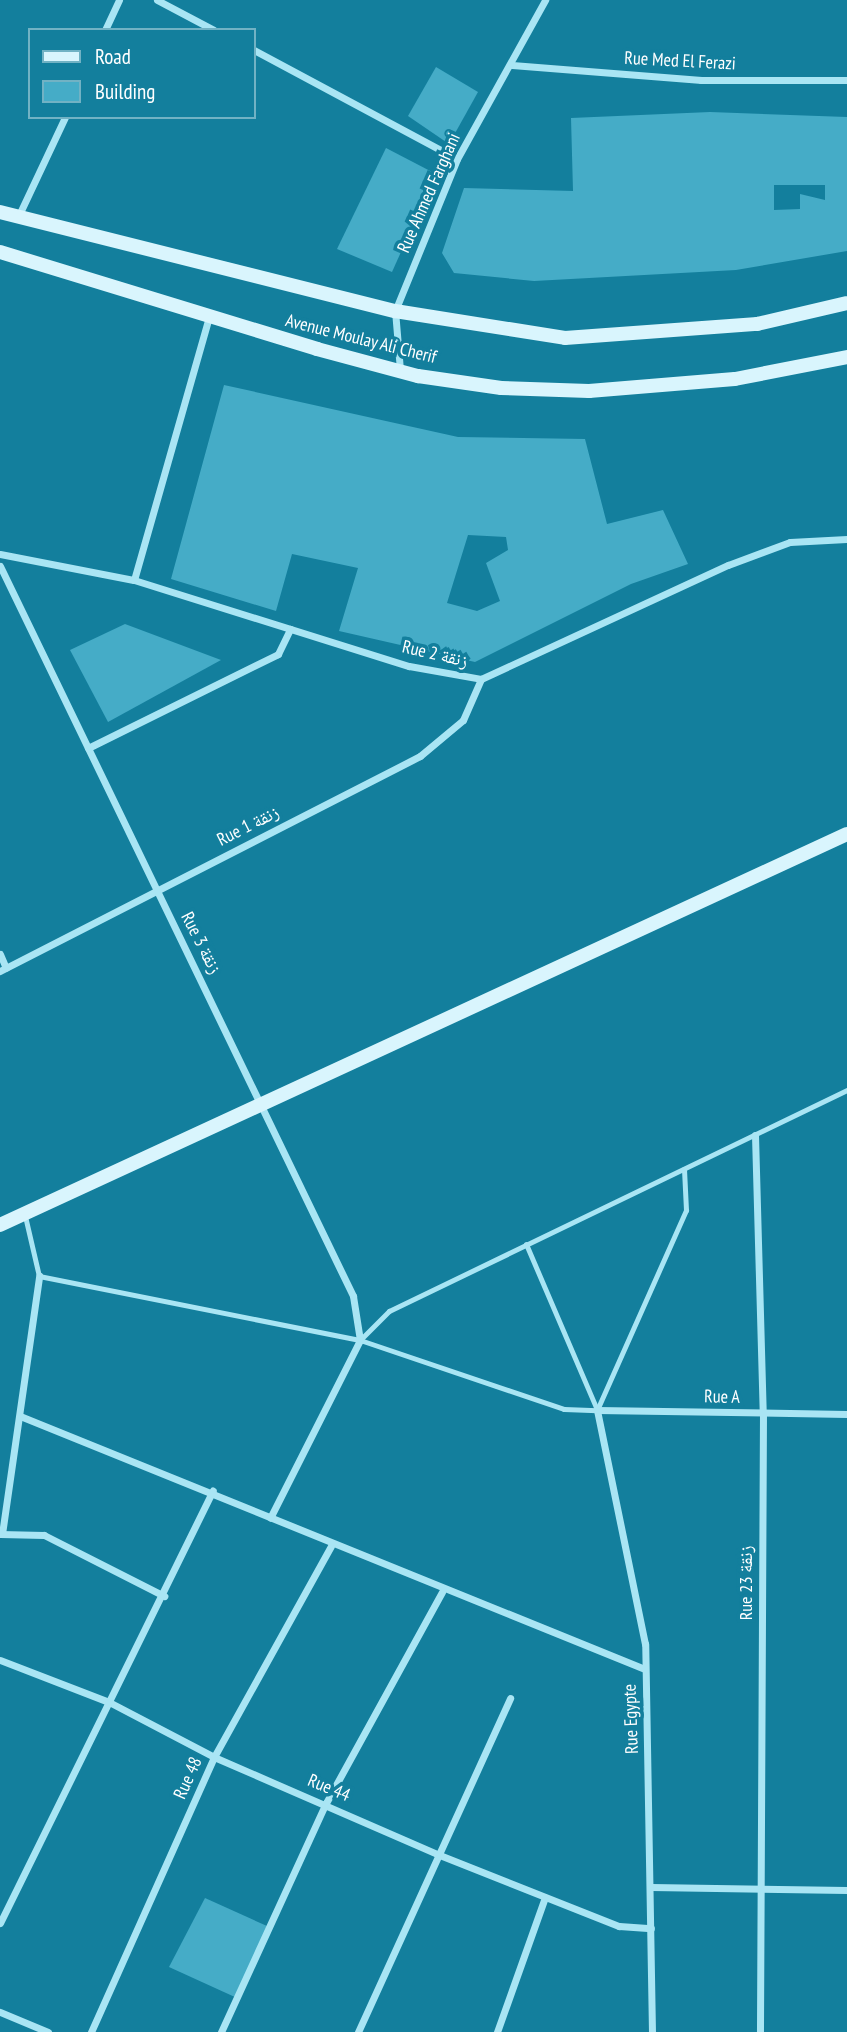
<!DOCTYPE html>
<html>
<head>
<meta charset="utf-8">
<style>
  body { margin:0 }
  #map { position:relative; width:847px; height:2032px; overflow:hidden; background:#137f9d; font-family:"PT Sans Narrow","Noto Naskh Arabic",sans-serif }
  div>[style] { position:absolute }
  .building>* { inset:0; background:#45acc7 }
  .lane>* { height:5px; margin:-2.5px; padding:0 2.5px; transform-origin:2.5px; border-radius:2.5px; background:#a9e5f4 }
  .street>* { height:7px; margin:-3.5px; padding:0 3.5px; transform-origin:3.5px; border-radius:3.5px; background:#a9e5f4 }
  .secondary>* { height:14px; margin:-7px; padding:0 7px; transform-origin:7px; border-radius:7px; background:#d9f5fd }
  span { translate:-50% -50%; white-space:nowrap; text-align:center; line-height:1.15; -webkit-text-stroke:7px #137f9d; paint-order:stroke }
  .street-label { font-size:18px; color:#fff }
  .legend { position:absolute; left:28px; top:28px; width:228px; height:91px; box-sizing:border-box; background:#137f9d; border:2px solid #71b2c4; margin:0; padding:9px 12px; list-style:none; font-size:21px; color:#fff }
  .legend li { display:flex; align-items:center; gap:14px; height:35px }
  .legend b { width:35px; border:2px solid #71b2c4 }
</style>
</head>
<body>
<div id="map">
  <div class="building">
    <i style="clip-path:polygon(436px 67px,478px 92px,449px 144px,408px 116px)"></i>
    <i style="clip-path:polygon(evenodd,710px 112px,847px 117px,847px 251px,736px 270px,534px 281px,454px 273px,442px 253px,464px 188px,573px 191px,571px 118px,710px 112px,774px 185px,825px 185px,825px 200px,800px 194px,800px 209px,774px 210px,774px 185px)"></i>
    <i style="clip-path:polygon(386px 148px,436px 174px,392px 272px,337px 249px)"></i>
    <i style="clip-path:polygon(evenodd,224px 385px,458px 437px,585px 439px,607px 524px,663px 510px,688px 564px,631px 584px,475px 662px,339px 631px,358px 568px,292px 554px,276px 611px,171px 579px,224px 385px,468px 535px,506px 537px,508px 550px,486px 563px,500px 601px,477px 611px,447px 603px,468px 535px)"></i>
    <i style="clip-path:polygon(125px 624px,221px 660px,108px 722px,70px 650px)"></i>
    <i style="clip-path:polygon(205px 1898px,267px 1926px,237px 1998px,169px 1967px)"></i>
  </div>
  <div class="lane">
    <i style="left:25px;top:1216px;width:62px;rotate:76.9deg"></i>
    <i style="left:39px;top:1276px;width:327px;rotate:11.3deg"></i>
    <i style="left:360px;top:1340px;width:215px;rotate:18.7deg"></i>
    <i style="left:564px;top:1409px;width:33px;rotate:2deg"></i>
    <i style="left:526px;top:1244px;width:181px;rotate:66.8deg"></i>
    <i style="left:360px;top:1340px;width:41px;rotate:-45deg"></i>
    <i style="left:389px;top:1311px;width:509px;rotate:-25.76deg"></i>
    <i style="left:597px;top:1410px;width:219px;rotate:-66deg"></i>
    <i style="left:686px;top:1210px;width:41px;rotate:-92.8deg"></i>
  </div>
  <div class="street">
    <i style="left:157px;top:0;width:64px;rotate:27.8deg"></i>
    <i style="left:105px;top:30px;width:33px;rotate:-65deg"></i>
    <i style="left:254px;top:50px;width:230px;rotate:28.2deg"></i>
    <i style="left:512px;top:65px;width:190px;rotate:4.5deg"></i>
    <i style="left:701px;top:80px;width:146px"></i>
    <i style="left:18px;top:217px;width:110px;rotate:-64.8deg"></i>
    <i style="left:400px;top:370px;width:59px;rotate:-94.8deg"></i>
    <i style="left:395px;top:311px;width:164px;rotate:-67.8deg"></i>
    <i style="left:457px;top:159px;width:182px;rotate:-61deg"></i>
    <i style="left:0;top:554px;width:136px;rotate:11deg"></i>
    <i style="left:134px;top:580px;width:288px;rotate:17.4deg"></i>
    <i style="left:409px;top:666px;width:73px;rotate:10.2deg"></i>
    <i style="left:481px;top:679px;width:272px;rotate:-24.8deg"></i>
    <i style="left:728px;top:565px;width:66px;rotate:-20.4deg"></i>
    <i style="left:790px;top:542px;width:57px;rotate:-3deg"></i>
    <i style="left:0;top:566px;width:811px;rotate:64.19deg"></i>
    <i style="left:353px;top:1296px;width:45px;rotate:81deg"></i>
    <i style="left:360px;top:1340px;width:199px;rotate:116.8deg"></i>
    <i style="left:134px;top:580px;width:273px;rotate:-74.1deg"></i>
    <i style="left:88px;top:748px;width:212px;rotate:-26.3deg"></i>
    <i style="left:278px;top:654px;width:28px;rotate:-64deg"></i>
    <i style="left:0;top:954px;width:15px;rotate:67deg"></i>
    <i style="left:0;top:971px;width:472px;rotate:-27.1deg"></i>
    <i style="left:420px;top:756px;width:56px;rotate:-39.9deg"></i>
    <i style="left:463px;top:720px;width:45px;rotate:-66.3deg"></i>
    <i style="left:755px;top:1135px;width:278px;rotate:88.4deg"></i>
    <i style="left:763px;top:1413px;width:619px;rotate:90.28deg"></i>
    <i style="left:20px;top:1416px;width:674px;rotate:22.04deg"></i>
    <i style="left:0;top:1534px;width:44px;rotate:1.3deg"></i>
    <i style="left:44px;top:1535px;width:135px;rotate:26.9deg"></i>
    <i style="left:2px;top:1534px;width:261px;rotate:-81.8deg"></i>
    <i style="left:0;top:1660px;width:117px;rotate:21.1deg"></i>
    <i style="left:109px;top:1702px;width:119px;rotate:27.6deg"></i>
    <i style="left:214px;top:1757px;width:243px;rotate:23.5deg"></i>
    <i style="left:437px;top:1854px;width:196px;rotate:21.6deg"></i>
    <i style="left:619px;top:1926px;width:32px;rotate:4deg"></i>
    <i style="left:651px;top:1887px;width:196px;rotate:0.9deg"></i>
    <i style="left:0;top:1923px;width:482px;rotate:-63.8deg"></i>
    <i style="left:0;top:2012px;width:52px;rotate:22.6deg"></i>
    <i style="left:91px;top:2032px;width:301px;rotate:-65.9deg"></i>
    <i style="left:214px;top:1757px;width:241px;rotate:-61deg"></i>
    <i style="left:221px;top:2032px;width:252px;rotate:-65.4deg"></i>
    <i style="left:326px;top:1803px;width:241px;rotate:-61.2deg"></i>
    <i style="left:358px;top:2032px;width:367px;rotate:-65.5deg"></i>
    <i style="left:497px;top:2032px;width:143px;rotate:-70.4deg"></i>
    <i style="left:652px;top:2032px;width:388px;rotate:-91deg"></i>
    <i style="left:645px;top:1644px;width:239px;rotate:-101.6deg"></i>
    <i style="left:597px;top:1410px;width:250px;rotate:0.9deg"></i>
  </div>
  <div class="secondary">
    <i style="left:0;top:212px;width:407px;rotate:14.1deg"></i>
    <i style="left:395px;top:311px;width:172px;rotate:9deg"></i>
    <i style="left:565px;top:338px;width:193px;rotate:-4.2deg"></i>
    <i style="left:757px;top:324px;width:92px;rotate:-13.1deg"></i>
    <i style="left:0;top:252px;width:332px;rotate:17deg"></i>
    <i style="left:317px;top:349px;width:105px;rotate:15deg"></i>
    <i style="left:418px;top:376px;width:84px;rotate:8.2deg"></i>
    <i style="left:501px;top:388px;width:88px;rotate:2deg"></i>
    <i style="left:589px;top:391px;width:146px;rotate:-4.7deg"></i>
    <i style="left:735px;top:379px;width:114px;rotate:-11.1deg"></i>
    <i style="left:0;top:1225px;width:933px;rotate:-24.78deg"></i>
  </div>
  <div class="street-label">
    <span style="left:680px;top:61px;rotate:3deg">Rue Med El Ferazi</span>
    <span style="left:429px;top:193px;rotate:-66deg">Rue Ahmed Farghani</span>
    <span style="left:361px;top:339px;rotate:14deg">Avenue Moulay Ali Cherif</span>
    <span style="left:435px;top:654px;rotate:13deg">Rue 2 زنقة</span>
    <span style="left:248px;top:826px;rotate:-27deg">Rue 1 زنقة</span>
    <span style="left:201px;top:943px;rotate:63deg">Rue 3 زنقة</span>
    <span style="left:722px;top:1397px;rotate:1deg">Rue A</span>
    <span style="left:746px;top:1583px;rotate:-90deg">Rue 23 زنقة</span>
    <span style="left:631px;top:1719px;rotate:-92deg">Rue Egypte</span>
    <span style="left:188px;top:1778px;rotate:-66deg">Rue 48</span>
    <span style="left:329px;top:1788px;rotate:23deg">Rue 44</span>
  </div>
  <ul class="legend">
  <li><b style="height:9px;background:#d9f5fd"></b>Road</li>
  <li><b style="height:19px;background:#45acc7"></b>Building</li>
  </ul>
</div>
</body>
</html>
